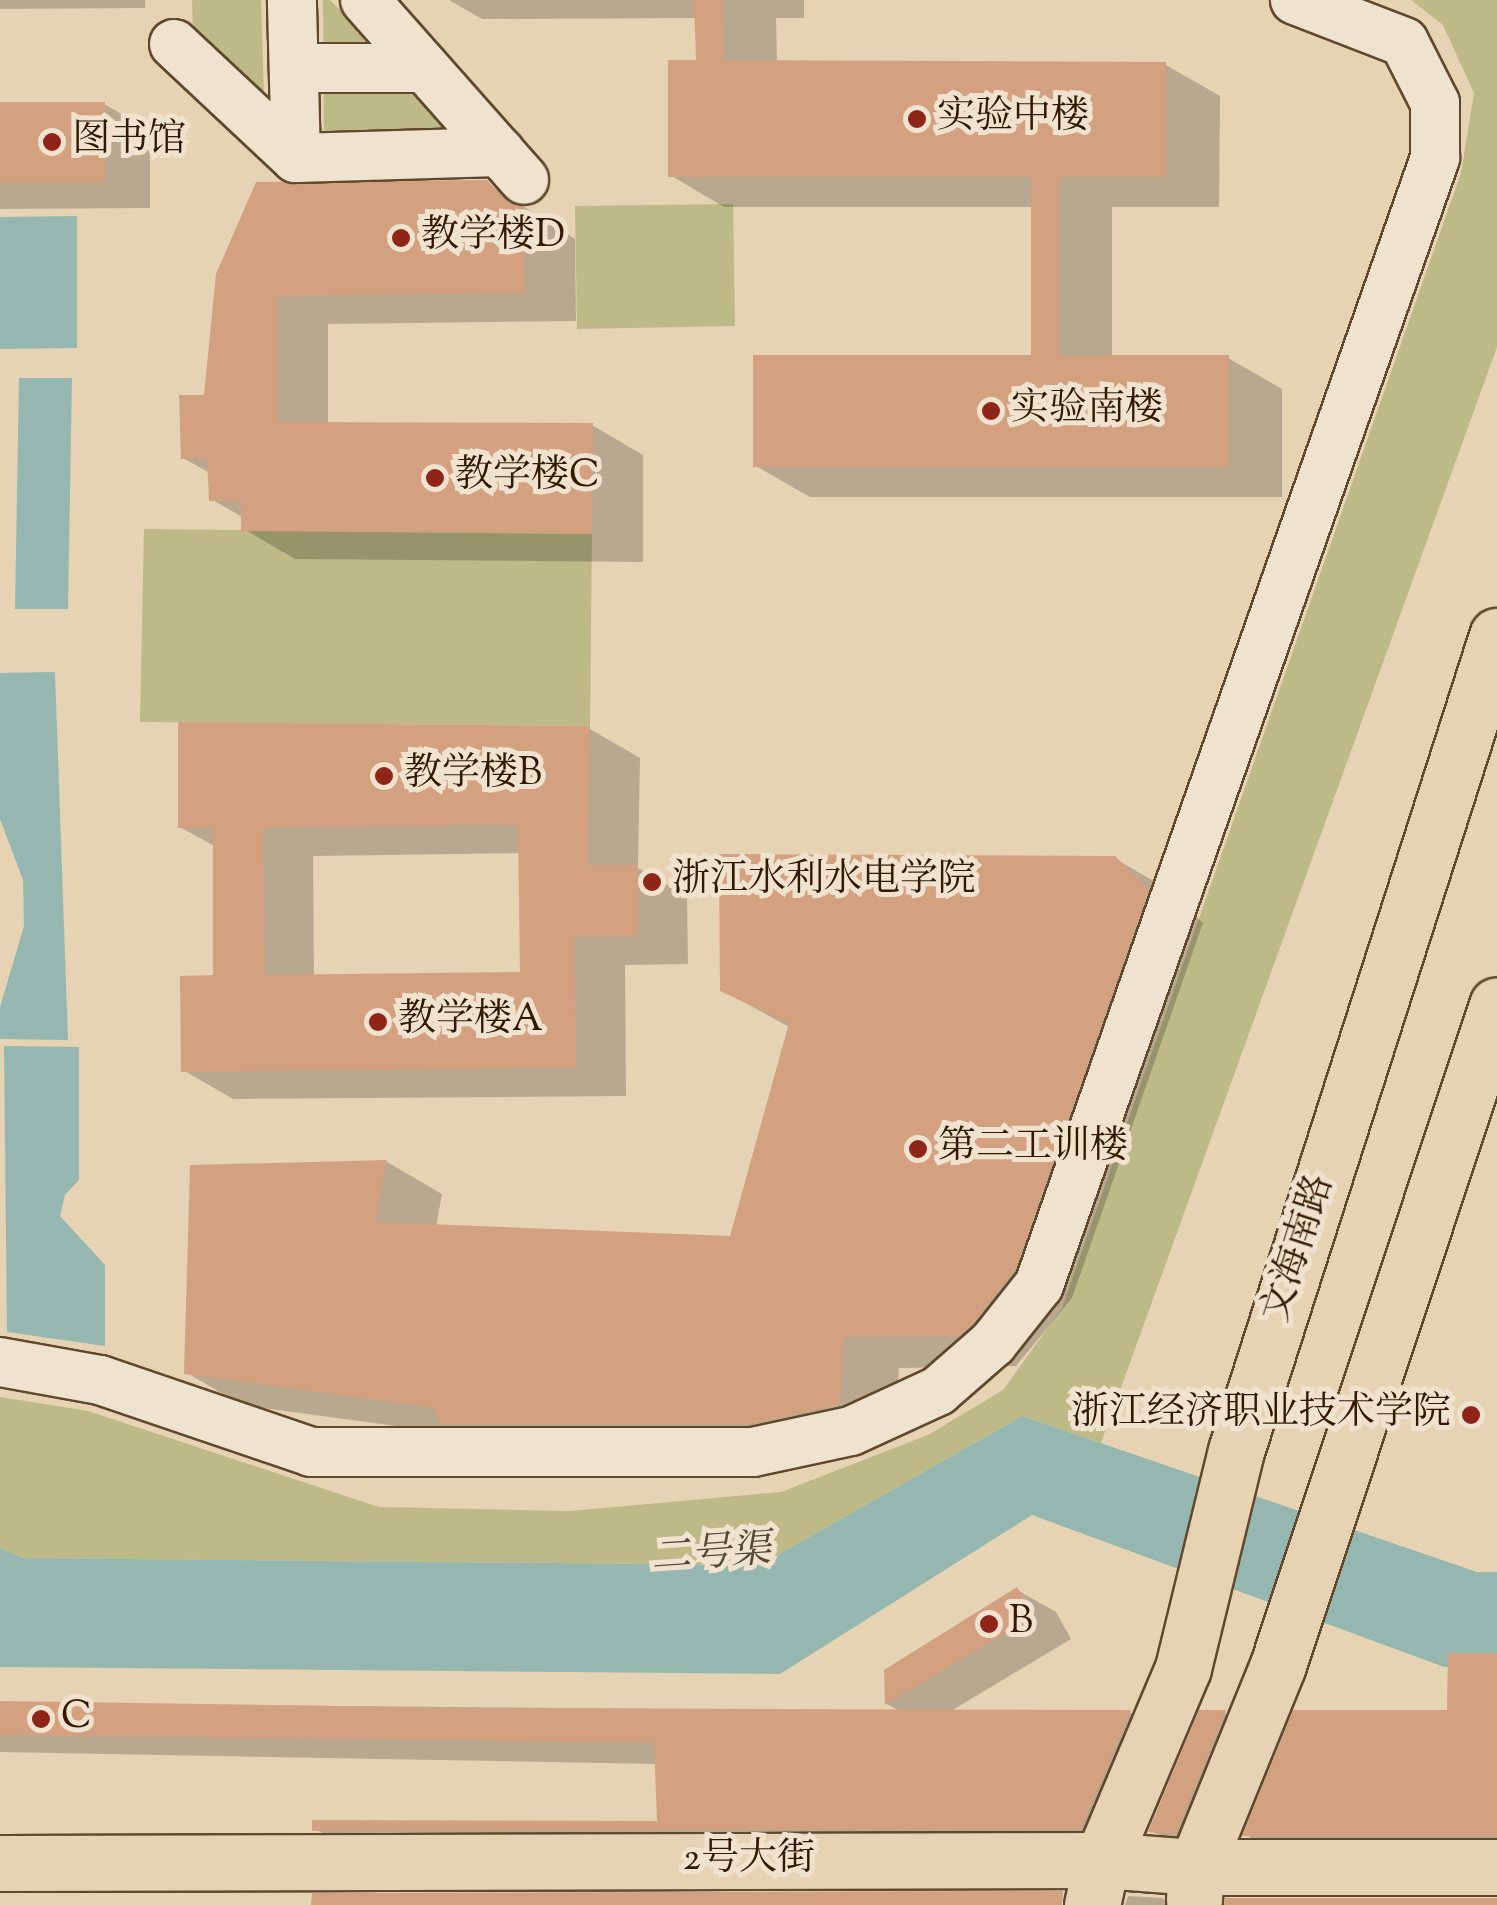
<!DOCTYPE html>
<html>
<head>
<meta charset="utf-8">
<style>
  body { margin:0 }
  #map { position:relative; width:1497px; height:1905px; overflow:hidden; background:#e6d3b3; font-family:"Sorts Mill Goudy","Noto Serif SC",serif }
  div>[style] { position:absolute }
  .green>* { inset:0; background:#bdba87 }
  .water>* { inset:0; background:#96b7af }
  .shadow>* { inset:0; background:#0003 }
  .building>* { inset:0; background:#d3a180 }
  .roads { filter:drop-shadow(2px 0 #60482d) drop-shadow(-2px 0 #60482d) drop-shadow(0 2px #60482d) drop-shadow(0 -2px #60482d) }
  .minor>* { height:48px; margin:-24px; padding:0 24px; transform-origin:24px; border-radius:24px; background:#efe2ce }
  .major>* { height:55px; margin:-27.5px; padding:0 27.5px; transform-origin:27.5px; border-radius:27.5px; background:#e6d3b3 }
  .dots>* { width:28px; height:28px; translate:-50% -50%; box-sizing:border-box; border:5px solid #efe2ce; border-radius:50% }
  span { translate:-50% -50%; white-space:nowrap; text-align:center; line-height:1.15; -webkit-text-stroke:10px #efe2ce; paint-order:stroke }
  .poi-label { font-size:38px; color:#331900 }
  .left { translate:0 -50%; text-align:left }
  .right { translate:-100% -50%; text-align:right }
  .street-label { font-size:38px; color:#331900 }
  .water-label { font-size:40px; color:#514835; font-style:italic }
</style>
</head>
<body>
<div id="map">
  <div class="green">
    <i style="clip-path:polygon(192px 0,261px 0,264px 99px,193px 30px)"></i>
    <i style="clip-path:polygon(323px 0,330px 0,479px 152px,324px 157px)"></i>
    <i style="clip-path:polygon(1411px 0,1497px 0,1497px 347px,1101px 1443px,1022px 1416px,760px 1565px,23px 1558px,0 1548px,0 1397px,88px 1411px,379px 1507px,570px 1511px,781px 1492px,928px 1435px,1003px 1390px,1062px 1308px,1461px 173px,1474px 93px,1443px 25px)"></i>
    <i style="clip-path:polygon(733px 204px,735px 326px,577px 329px,575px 206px)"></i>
    <i style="clip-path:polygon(144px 529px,592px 534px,590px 726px,140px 722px)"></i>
  </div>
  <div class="water">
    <i style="clip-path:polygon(77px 216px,77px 348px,0 349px,0 217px)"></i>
    <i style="clip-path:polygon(19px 378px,72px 378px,68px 609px,15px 609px)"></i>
    <i style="clip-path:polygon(55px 672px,68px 1040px,0 1039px,0 1007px,24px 926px,23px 880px,0 819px,0 673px)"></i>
    <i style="clip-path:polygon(4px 1046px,79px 1047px,79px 1180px,65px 1195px,60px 1216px,105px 1265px,105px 1346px,7px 1332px)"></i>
    <i style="clip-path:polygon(1022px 1416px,1477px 1572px,1497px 1572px,1497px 1667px,1444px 1667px,1032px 1515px,780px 1674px,0 1667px,0 1548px,23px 1558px,760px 1565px)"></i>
  </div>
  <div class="shadow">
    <i style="clip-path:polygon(0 0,145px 0,145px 8px,0 9px)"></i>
    <i style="clip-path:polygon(449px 0,804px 0,804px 18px,776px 18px,777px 63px,1166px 65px,1220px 96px,1219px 207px,1112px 207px,1112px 358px,1228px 358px,1282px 389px,1282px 497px,810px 497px,756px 466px,1034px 358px,1034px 207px,724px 207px,670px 175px,698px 63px,697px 18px,482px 19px)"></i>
    <i style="clip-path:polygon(104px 104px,150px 130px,150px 208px,0 209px,0 105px)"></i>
    <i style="clip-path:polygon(487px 183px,575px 239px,576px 321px,328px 324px,328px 425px,592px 425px,643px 455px,643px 562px,295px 559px,244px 529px,244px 518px,211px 499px,210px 473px,183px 458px,206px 397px,219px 275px)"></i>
    <i style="clip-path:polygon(evenodd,590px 729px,640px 758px,638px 868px,687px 896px,688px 964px,625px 965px,626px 1096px,233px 1099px,183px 1070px,216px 978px,216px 847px,180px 827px,590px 729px,521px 853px,522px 975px,314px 977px,313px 856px,521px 853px)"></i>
    <i style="clip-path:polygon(1114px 858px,1171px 891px,1203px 923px,1072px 1298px,1016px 1366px,899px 1368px,895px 1436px,462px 1435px,242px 1405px,187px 1373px,387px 1162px,442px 1194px,436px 1227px,732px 1238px,791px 1028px,722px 990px)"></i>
    <i style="clip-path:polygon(1017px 1590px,1056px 1612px,1071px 1639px,951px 1711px,1131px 1713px,1169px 1735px,1120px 1850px,354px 1852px,315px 1829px,659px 1823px,657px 1764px,0 1752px,0 1703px,899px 1711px,887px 1704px,887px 1671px)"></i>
    <i style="clip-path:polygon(1497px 1655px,1497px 1857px,1284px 1857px,1246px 1835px,1449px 1713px)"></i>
    <i style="clip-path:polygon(1201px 1713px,1225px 1713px,1264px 1735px,1190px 1853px,1151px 1831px)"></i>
    <i style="clip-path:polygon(1128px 1896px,1162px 1898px,1174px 1905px,1125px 1905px)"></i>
  </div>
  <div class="building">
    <i style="clip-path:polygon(694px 0,723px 0,724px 60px,1166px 62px,1166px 177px,1059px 177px,1059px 355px,1229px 355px,1229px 467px,753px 467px,753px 355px,1031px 355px,1031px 177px,668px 177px,668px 60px,696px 60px)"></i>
    <i style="clip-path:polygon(0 102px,105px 102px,105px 183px,0 183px)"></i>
    <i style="clip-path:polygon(487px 180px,504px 199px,524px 207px,525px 293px,278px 296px,278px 422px,593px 423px,592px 534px,241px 531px,241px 501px,209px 501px,207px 459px,181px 459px,179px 395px,204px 395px,216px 274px,256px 182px)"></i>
    <i style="clip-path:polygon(evenodd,178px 722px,590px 726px,588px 865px,638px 865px,638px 936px,575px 937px,576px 1068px,181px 1072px,180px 976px,213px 975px,213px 829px,178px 828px,178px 722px,518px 825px,520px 972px,265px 975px,263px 828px,518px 825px)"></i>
    <i style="clip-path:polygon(719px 854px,1115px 856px,1149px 889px,1017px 1266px,973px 1324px,959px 1336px,844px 1337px,840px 1405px,750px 1424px,440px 1424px,434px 1408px,184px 1374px,190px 1165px,387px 1160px,376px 1222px,730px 1236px,789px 1023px,720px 991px)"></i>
    <i style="clip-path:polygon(1017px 1587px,1034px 1616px,885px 1705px,884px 1670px)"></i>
    <i style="clip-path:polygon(1448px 1653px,1497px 1653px,1497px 1836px,1242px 1836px,1293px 1710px,1447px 1710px)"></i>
    <i style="clip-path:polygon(0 1701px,468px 1708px,1131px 1710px,1081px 1829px,312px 1831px,312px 1820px,657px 1821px,654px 1743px,0 1735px)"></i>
    <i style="clip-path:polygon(1199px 1710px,1226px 1710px,1176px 1834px,1148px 1832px)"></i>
    <i style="clip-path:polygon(1063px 1891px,1062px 1905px,311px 1905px,312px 1893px)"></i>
    <i style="clip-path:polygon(1225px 1898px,1497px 1898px,1497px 1905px,1224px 1905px)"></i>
  </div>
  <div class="roads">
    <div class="minor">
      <i style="left:365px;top:0;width:240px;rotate:48.5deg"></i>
      <i style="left:174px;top:44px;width:167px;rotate:43.1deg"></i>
      <i style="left:296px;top:158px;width:158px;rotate:-91.5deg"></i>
      <i style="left:294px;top:68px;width:131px"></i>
      <i style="left:296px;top:158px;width:204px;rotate:-1.7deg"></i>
      <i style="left:0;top:1362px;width:102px;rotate:10.2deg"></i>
      <i style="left:100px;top:1380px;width:223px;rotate:18.8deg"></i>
      <i style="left:311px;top:1452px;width:442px"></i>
      <i style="left:753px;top:1452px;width:100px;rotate:-12.1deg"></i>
      <i style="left:851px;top:1431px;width:96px;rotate:-24.7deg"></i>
      <i style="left:938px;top:1391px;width:73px;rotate:-41.1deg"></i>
      <i style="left:993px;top:1343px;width:74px;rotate:-51.6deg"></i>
      <i style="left:1039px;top:1285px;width:1195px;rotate:-70.64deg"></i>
      <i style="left:1435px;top:158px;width:55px;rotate:-90deg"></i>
      <i style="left:1435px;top:103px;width:68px;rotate:-116.9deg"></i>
      <i style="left:1404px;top:42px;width:117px;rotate:-158.9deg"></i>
    </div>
    <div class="major">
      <i style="left:0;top:1863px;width:1102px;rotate:-0.16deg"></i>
      <i style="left:1102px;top:1860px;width:94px;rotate:4.3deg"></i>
      <i style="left:1196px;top:1867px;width:301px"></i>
      <i style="left:1194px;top:1900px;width:33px;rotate:-87deg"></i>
      <i style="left:1196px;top:1867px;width:218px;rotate:-67.9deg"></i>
      <i style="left:1278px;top:1665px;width:695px;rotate:-71.64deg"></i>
      <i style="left:1092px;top:1905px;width:46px;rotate:-77.5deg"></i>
      <i style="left:1102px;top:1860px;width:208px;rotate:-67.1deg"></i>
      <i style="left:1183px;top:1668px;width:223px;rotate:-76.3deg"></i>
      <i style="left:1236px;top:1451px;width:856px;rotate:-72.24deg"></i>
    </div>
  </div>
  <div class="dots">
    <i style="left:917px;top:119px;background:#8f2418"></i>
    <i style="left:52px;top:142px;background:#8f2418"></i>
    <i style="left:401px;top:238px;background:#8f2418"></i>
    <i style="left:991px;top:411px;background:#8f2418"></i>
    <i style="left:435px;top:478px;background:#8f2418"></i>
    <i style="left:384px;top:776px;background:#8f2418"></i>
    <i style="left:652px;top:882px;background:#8f2418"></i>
    <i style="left:378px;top:1022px;background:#8f2418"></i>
    <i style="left:918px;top:1149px;background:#8f2418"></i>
    <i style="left:1471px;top:1415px;background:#8f2418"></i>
    <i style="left:989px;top:1624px;background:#8f2418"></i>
    <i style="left:41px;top:1719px;background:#8f2418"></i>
  </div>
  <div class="poi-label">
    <span class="left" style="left:937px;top:119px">实验中楼</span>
    <span class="left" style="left:72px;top:142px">图书馆</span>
    <span class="left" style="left:421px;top:238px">教学楼D</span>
    <span class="left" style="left:1011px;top:411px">实验南楼</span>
    <span class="left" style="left:455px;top:478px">教学楼C</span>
    <span class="left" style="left:404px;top:776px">教学楼B</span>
    <span class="left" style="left:672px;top:882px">浙江水利水电学院</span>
    <span class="left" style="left:398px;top:1022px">教学楼A</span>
    <span class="left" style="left:938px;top:1149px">第二工训楼</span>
    <span class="right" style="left:1451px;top:1415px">浙江经济职业技术学院</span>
    <span class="left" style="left:1009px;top:1624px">B</span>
    <span class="left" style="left:61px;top:1719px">C</span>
  </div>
  <div class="street-label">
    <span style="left:1300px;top:1249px;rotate:-72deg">文海南路</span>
    <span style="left:749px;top:1861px">2号大街</span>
  </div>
  <div class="water-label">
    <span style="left:711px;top:1556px;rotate:-4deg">二号渠</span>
  </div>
</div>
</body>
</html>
